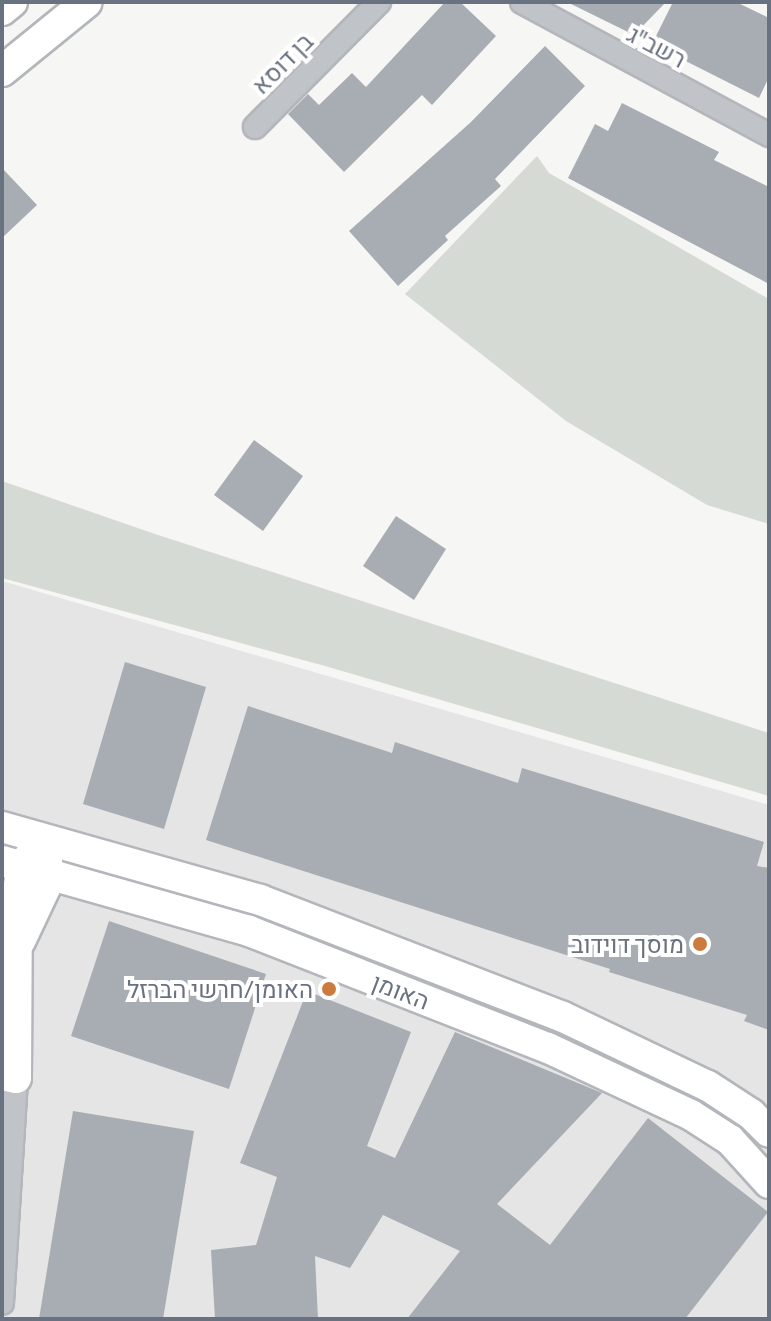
<!DOCTYPE html>
<html>
<head>
<meta charset="utf-8">
<style>
  body { margin:0 }
  #map { position:relative; width:771px; height:1321px; overflow:hidden; background:#f6f6f4; font-family:Commissioner,Heebo,sans-serif }
  div>[style] { position:absolute }
  .built>* { inset:0; background:#e4e5e4 }
  .green>* { inset:0; background:#d5dbd4 }
  .building>* { inset:0; background:#a8adb3 }
  .roads { filter:drop-shadow(2px 0 #b3b6bb) drop-shadow(-2px 0 #b3b6bb) drop-shadow(0 2px #b3b6bb) drop-shadow(0 -2px #b3b6bb) }
  .street>* { height:22px; margin:-11px; padding:0 11px; transform-origin:11px; border-radius:11px; background:#c0c3c7 }
  .secondary>* { height:30px; margin:-15px; padding:0 15px; transform-origin:15px; border-radius:15px; background:#fff }
  .dots>* { width:22px; height:22px; translate:-50% -50%; box-sizing:border-box; border:4px solid #fff; border-radius:50% }
  span { translate:-50% -50%; white-space:nowrap; text-align:center; line-height:1.15; -webkit-text-stroke:8px #fff; paint-order:stroke }
  .street-label { font-size:24px; color:#697281 }
  .poi-label { font-size:24px; color:#697281 }
  .right { translate:-100% -50%; text-align:right }
  .frame { position:absolute; inset:0; border:4px solid #697281; pointer-events:none }
</style>
</head>
<body>
<div id="map">
  <div class="built">
    <i style="clip-path:polygon(2px 581px,769px 805px,769px 1319px,2px 1319px)"></i>
  </div>
  <div class="green">
    <i style="clip-path:polygon(537px 156px,549px 173px,769px 299px,769px 524px,707px 505px,566px 421px,405px 294px)"></i>
    <i style="clip-path:polygon(2px 481px,155px 534px,769px 733px,769px 796px,325px 666px,2px 578px)"></i>
  </div>
  <div class="building">
    <i style="clip-path:polygon(445px 2px,460px 2px,496px 36px,432px 105px,422px 95px,344px 172px,288px 114px,308px 94px,319px 105px,352px 73px,366px 87px)"></i>
    <i style="clip-path:polygon(567px 2px,666px 2px,634px 35px)"></i>
    <i style="clip-path:polygon(673px 2px,736px 2px,769px 18px,769px 77px,759px 98px,652px 44px)"></i>
    <i style="clip-path:polygon(545px 46px,585px 86px,495px 179px,501px 186px,445px 236px,448px 240px,398px 286px,349px 231px,471px 122px)"></i>
    <i style="clip-path:polygon(622px 103px,719px 152px,714px 160px,769px 187px,769px 284px,568px 178px,595px 124px,608px 131px)"></i>
    <i style="clip-path:polygon(2px 168px,37px 205px,2px 238px)"></i>
    <i style="clip-path:polygon(254px 440px,303px 476px,263px 531px,214px 495px)"></i>
    <i style="clip-path:polygon(396px 516px,446px 549px,414px 600px,363px 566px)"></i>
    <i style="clip-path:polygon(125px 662px,206px 687px,164px 829px,83px 804px)"></i>
    <i style="clip-path:polygon(248px 706px,392px 753px,395px 742px,518px 783px,522px 768px,764px 842px,757px 866px,769px 868px,769px 1030px,744px 1021px,747px 1015px,609px 972px,610px 969px,206px 840px)"></i>
    <i style="clip-path:polygon(109px 921px,266px 974px,229px 1089px,71px 1036px)"></i>
    <i style="clip-path:polygon(307px 991px,411px 1032px,367px 1146px,395px 1158px,455px 1032px,602px 1093px,497px 1204px,550px 1245px,648px 1118px,768px 1212px,685px 1319px,407px 1319px,460px 1251px,383px 1215px,350px 1268px,315px 1256px,318px 1319px,215px 1319px,211px 1250px,256px 1245px,277px 1177px,240px 1163px)"></i>
    <i style="clip-path:polygon(73px 1111px,194px 1131px,163px 1319px,39px 1319px)"></i>
  </div>
  <div class="roads">
    <div class="street">
      <i style="left:522px;top:2px;width:281px;rotate:28.3deg"></i>
      <i style="left:255px;top:127px;width:176px;rotate:-45.2deg"></i>
      <i style="left:2px;top:1303px;width:225px;rotate:-86.4deg"></i>
    </div>
    <div class="secondary">
      <i style="left:2px;top:10px;width:13px;rotate:-39deg"></i>
      <i style="left:2px;top:71px;width:109px;rotate:-39.1deg"></i>
      <i style="left:2px;top:827px;width:268px;rotate:15.8deg"></i>
      <i style="left:260px;top:900px;width:323px;rotate:21.1deg"></i>
      <i style="left:561px;top:1016px;width:163px;rotate:25.5deg"></i>
      <i style="left:708px;top:1086px;width:51px;rotate:33.1deg"></i>
      <i style="left:751px;top:1114px;width:25px;rotate:45deg"></i>
      <i style="left:2px;top:861px;width:257px;rotate:15.8deg"></i>
      <i style="left:249px;top:931px;width:321px;rotate:21.4deg"></i>
      <i style="left:548px;top:1048px;width:158px;rotate:25.1deg"></i>
      <i style="left:691px;top:1115px;width:46px;rotate:32.7deg"></i>
      <i style="left:730px;top:1140px;width:58px;rotate:47.8deg"></i>
      <i style="left:20px;top:941px;width:63px;rotate:-64.7deg"></i>
      <i style="left:47px;top:884px;width:29px;rotate:-90deg"></i>
      <i style="left:2px;top:1075px;width:14px;rotate:12deg"></i>
      <i style="left:16px;top:1078px;width:181px;rotate:-89.7deg"></i>
      <i style="left:17px;top:897px;width:31px;rotate:-81deg"></i>
      <i style="left:22px;top:866px;width:18px;rotate:-52deg"></i>
    </div>
  </div>
  <div class="dots">
    <i style="left:700px;top:944px;background:#cd7a3e"></i>
    <i style="left:329px;top:989px;background:#cd7a3e"></i>
  </div>
  <div class="street-label">
    <span style="left:657px;top:46px;rotate:28deg">רשב"ג</span>
    <span style="left:282px;top:63px;rotate:-45deg">בן דוסא</span>
    <span style="left:401px;top:991px;rotate:21deg">האומן</span>
  </div>
  <div class="poi-label">
    <span class="right" style="left:684px;top:944px">מוסך דוידוב</span>
    <span class="right" style="left:313px;top:989px">האומן/חרשי הברזל</span>
  </div>
  <div class="frame"></div>
</div>
</body>
</html>
